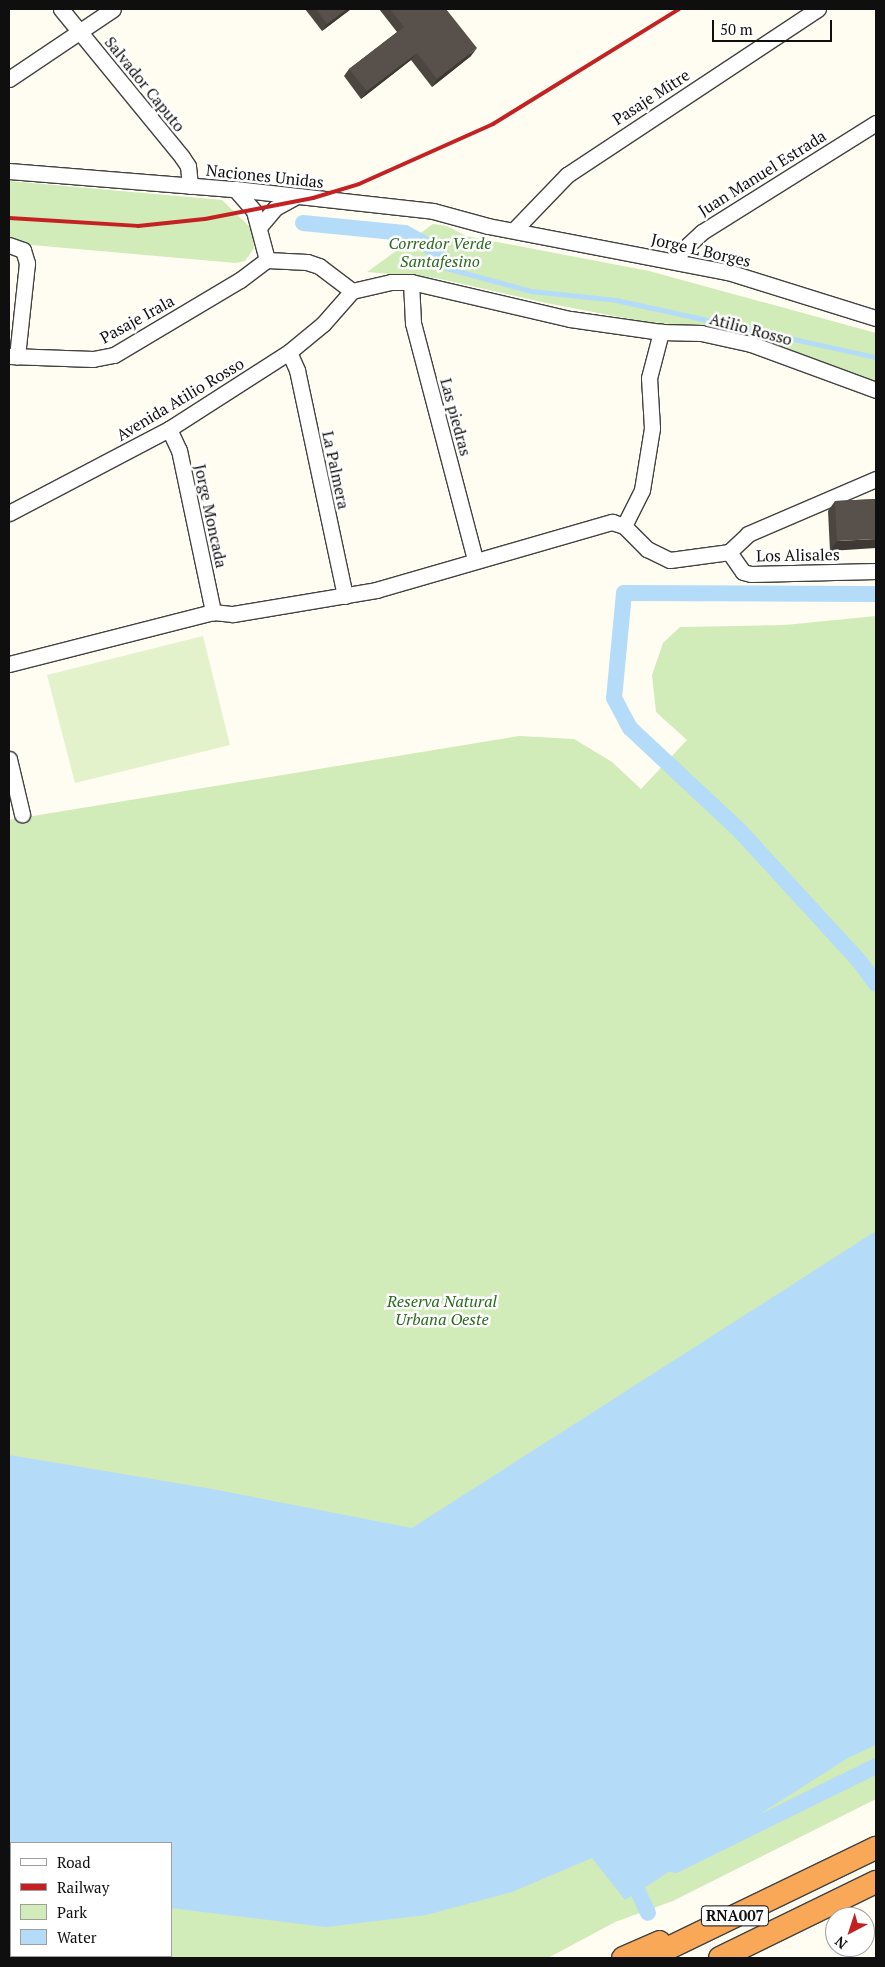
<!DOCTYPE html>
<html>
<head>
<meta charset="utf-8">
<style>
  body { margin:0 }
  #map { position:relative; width:885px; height:1967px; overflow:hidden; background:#fffdf1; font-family:"PT Serif",serif }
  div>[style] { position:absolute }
  .green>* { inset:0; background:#d1ebb9 }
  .pitch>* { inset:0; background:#e3f2cb }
  .water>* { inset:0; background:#b4dcf8 }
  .stream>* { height:5px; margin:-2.5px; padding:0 2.5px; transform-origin:2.5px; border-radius:2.5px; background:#b4dcf8 }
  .canal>* { height:16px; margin:-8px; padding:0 8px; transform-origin:8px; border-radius:8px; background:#b4dcf8 }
  .roads { filter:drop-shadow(1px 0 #424242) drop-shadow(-1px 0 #424242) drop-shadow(0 1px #424242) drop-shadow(0 -1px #424242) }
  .minor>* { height:15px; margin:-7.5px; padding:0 7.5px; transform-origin:7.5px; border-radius:7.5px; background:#fff }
  .highway>* { height:22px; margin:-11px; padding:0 11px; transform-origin:11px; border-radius:11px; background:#f8a856 }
  .rail>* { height:4px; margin:-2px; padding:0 2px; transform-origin:2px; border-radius:2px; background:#c42222 }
  .wall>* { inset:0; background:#4c4640 }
  .shaded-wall>* { inset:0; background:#3e3934 }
  .building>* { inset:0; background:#58514b }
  span { translate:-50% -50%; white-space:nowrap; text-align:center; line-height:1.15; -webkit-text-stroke:5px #fff; paint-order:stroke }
  .shield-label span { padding:1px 4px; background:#fff; border:1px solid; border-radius:4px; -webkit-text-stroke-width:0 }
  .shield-label { font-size:15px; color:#0f0f0f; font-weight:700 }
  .street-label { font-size:16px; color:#0f0f0f }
  .park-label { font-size:16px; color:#296a1d; font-style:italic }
  .frame { position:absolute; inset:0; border:10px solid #0f0f0f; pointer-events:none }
  .legend { position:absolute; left:10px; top:1842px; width:162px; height:115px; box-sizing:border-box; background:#fff; border:1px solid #9f9f9f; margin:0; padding:6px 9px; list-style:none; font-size:15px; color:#0f0f0f }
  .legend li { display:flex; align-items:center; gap:10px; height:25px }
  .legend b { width:25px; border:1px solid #9f9f9f }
  .north { position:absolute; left:825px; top:1907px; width:50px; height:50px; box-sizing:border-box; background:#fff; border:1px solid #9f9f9f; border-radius:50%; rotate:220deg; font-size:14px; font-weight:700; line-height:20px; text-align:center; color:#0f0f0f }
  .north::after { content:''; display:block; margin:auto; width:18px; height:22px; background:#c42222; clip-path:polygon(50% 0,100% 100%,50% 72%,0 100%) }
  .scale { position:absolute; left:712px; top:20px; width:120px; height:22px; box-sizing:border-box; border:2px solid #0f0f0f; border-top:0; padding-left:6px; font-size:15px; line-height:18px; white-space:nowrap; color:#0f0f0f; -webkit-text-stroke:4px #fff; paint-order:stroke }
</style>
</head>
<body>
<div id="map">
  <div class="green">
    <i style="clip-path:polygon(9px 181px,222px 200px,252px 229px,254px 248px,245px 261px,236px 263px,9px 243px)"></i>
    <i style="clip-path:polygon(433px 224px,447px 226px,466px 236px,649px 271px,876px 333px,876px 384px,779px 345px,709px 328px,641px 321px,546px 303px,436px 278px,367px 272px)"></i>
    <i style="clip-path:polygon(evenodd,876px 616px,876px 1799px,673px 1901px,615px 1922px,548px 1958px,9px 1958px,9px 820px,519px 736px,574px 739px,612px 762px,641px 789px,687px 740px,656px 712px,652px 675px,663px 643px,680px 627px,785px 625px,876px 616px,11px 1843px,171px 1843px,171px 1956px,11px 1956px,11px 1843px)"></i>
  </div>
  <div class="pitch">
    <i style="clip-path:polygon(203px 636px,230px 745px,75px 783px,47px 675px)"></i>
  </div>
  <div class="water">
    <i style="clip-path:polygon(876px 1231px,876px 1745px,848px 1758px,625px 1900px,592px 1858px,512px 1892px,426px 1915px,326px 1927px,171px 1908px,171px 1843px,11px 1843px,11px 1888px,9px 1887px,9px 1455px,212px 1489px,412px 1528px)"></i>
  </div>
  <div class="stream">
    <i style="left:446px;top:268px;width:88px;rotate:15.1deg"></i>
    <i style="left:531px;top:291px;width:85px;rotate:6deg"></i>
    <i style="left:616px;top:300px;width:266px;rotate:12.4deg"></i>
  </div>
  <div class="canal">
    <i style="left:303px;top:223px;width:102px;rotate:5.6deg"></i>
    <i style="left:405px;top:233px;width:37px;rotate:29deg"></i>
    <i style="left:876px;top:594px;width:252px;rotate:-179.8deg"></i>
    <i style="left:624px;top:593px;width:105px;rotate:95.4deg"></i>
    <i style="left:614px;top:698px;width:34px;rotate:62deg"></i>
    <i style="left:630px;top:728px;width:151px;rotate:43.1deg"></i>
    <i style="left:740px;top:831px;width:178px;rotate:47.5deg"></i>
    <i style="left:860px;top:962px;width:27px;rotate:54deg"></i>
    <i style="left:675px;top:1865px;width:224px;rotate:-26.2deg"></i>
    <i style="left:629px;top:1872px;width:45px;rotate:65.1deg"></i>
  </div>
  <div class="roads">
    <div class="minor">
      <i style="left:61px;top:9px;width:191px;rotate:50.7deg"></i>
      <i style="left:182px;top:157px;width:11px;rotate:56deg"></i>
      <i style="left:188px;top:166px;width:20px;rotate:84deg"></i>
      <i style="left:9px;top:79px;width:125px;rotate:-33.9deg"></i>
      <i style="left:9px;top:171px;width:227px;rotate:4.6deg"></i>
      <i style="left:235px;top:189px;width:199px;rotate:6.3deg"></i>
      <i style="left:433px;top:211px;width:57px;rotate:15.3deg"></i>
      <i style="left:488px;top:226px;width:244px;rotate:10.9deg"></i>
      <i style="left:728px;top:272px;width:155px;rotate:17.3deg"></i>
      <i style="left:235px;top:189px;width:29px;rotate:49deg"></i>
      <i style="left:254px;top:211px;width:51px;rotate:75.1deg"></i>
      <i style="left:260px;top:226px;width:23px;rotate:-50deg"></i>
      <i style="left:275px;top:208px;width:23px;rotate:-29deg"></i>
      <i style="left:515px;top:229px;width:75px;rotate:-46.1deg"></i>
      <i style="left:567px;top:175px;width:301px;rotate:-33.5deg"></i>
      <i style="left:9px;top:245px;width:15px;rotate:20deg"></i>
      <i style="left:23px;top:250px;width:14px;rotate:73deg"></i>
      <i style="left:27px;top:263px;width:94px;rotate:96.1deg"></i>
      <i style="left:267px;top:260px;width:40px;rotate:2.9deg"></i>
      <i style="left:307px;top:262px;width:13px;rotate:18deg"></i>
      <i style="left:319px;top:266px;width:41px;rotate:37.1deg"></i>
      <i style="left:672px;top:260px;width:41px;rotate:-43deg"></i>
      <i style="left:702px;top:232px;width:205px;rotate:-32.1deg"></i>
      <i style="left:411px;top:282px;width:41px;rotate:87.2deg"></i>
      <i style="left:413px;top:323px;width:244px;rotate:75.3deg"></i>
      <i style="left:352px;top:291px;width:40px;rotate:-13deg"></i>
      <i style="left:391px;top:282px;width:20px"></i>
      <i style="left:411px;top:282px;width:163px;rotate:13.1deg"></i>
      <i style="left:570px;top:319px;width:92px;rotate:8.1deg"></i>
      <i style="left:289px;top:352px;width:20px;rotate:66deg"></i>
      <i style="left:297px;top:370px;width:231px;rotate:78deg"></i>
      <i style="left:9px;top:356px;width:84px;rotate:2deg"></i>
      <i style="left:93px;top:359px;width:21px;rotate:-11deg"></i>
      <i style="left:114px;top:355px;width:147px;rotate:-30.8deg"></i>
      <i style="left:240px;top:280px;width:34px;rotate:-37deg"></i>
      <i style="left:169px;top:429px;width:23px;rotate:65deg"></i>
      <i style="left:179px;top:450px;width:166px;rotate:78.1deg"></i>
      <i style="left:9px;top:513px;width:181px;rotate:-27.7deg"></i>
      <i style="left:169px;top:429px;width:143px;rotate:-32.7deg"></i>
      <i style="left:289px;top:352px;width:44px;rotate:-39.5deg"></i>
      <i style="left:323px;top:324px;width:44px;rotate:-48.7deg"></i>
      <i style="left:624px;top:526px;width:40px;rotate:-63.4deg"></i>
      <i style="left:642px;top:490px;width:63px;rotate:-80.8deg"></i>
      <i style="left:652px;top:428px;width:50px;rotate:-93.4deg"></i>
      <i style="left:649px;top:378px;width:48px;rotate:-75.4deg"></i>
      <i style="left:661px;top:332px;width:40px;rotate:1.4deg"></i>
      <i style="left:701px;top:333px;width:51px;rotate:12.4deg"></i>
      <i style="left:751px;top:344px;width:133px;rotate:20.2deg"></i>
      <i style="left:729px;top:552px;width:26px;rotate:-43deg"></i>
      <i style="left:748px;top:534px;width:139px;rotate:-23.3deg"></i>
      <i style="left:9px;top:664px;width:211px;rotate:-14.3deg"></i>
      <i style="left:213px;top:612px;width:20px;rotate:6deg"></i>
      <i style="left:233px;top:614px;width:145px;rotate:-9.5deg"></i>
      <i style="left:376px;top:590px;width:246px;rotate:-16.1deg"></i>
      <i style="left:612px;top:522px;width:13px;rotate:18deg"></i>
      <i style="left:624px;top:526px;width:33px;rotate:45deg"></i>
      <i style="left:647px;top:549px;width:25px;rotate:26deg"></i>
      <i style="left:670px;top:560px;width:60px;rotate:-7.7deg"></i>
      <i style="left:729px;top:552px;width:24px;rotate:55deg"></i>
      <i style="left:743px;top:572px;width:8px;rotate:14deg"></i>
      <i style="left:751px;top:574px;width:125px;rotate:-1.4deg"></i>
      <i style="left:9px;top:759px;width:57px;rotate:76.7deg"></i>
    </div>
    <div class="highway">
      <i style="left:623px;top:1958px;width:40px;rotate:-23.4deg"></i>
      <i style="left:648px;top:1958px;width:253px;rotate:-25.8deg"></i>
      <i style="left:720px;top:1958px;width:174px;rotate:-26deg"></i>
    </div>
  </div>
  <div class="rail">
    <i style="left:9px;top:218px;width:129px;rotate:3.5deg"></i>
    <i style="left:138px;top:226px;width:67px;rotate:-6deg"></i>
    <i style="left:205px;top:219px;width:110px;rotate:-11deg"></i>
    <i style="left:313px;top:198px;width:48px;rotate:-16.9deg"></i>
    <i style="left:359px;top:184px;width:147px;rotate:-24.1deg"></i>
    <i style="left:493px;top:124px;width:219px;rotate:-31.7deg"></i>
  </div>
  <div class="wall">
    <i style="clip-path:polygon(305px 9px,351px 9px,322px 31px)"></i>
    <i style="clip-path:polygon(379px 9px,446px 9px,471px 56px,432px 87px,411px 60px,361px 99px,344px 76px,349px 69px,397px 32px)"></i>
    <i style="clip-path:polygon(876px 499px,830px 551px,828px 511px,835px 501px)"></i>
  </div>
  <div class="shaded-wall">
    <i style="clip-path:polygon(347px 9px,351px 9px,322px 31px,327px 24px)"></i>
    <i style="clip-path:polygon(477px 48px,471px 56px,432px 87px,437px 79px)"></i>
    <i style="clip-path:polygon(417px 53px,411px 60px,361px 99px,367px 91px)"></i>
    <i style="clip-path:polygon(876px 539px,876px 548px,830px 551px,837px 541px)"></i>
  </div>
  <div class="building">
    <i style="clip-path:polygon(316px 9px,347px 9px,327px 24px)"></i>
    <i style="clip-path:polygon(390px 9px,446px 9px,477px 48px,437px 79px,417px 53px,367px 91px,349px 69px,404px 27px)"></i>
    <i style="clip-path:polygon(876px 499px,876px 539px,837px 541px,835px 501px)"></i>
  </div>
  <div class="shield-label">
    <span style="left:735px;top:1916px">RNA007</span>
  </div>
  <div class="street-label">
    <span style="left:145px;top:84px;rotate:51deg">Salvador Caputo</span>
    <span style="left:651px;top:97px;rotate:-33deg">Pasaje Mitre</span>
    <span style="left:762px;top:173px;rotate:-32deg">Juan Manuel Estrada</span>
    <span style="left:265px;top:176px;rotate:6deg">Naciones Unidas</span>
    <span style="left:701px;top:250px;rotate:13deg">Jorge L Borges</span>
    <span style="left:137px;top:319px;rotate:-29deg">Pasaje Irala</span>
    <span style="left:751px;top:329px;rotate:15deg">Atilio Rosso</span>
    <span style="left:180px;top:399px;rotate:-31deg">Avenida Atilio Rosso</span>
    <span style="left:456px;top:417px;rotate:75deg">Las piedras</span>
    <span style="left:336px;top:470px;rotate:78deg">La Palmera</span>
    <span style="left:211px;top:516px;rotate:78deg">Jorge Moncada</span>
    <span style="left:798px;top:555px;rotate:-1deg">Los Alisales</span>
  </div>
  <div class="park-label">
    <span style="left:440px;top:252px">Corredor Verde<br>Santafesino</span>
    <span style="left:442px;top:1310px">Reserva Natural<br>Urbana Oeste</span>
  </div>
  <div class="frame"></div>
  <ul class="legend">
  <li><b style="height:6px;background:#fff"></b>Road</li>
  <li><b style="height:6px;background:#c42222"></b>Railway</li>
  <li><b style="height:14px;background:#d1ebb9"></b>Park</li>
  <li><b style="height:14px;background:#b4dcf8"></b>Water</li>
  </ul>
  <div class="north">N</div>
  <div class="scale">50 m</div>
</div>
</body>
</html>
